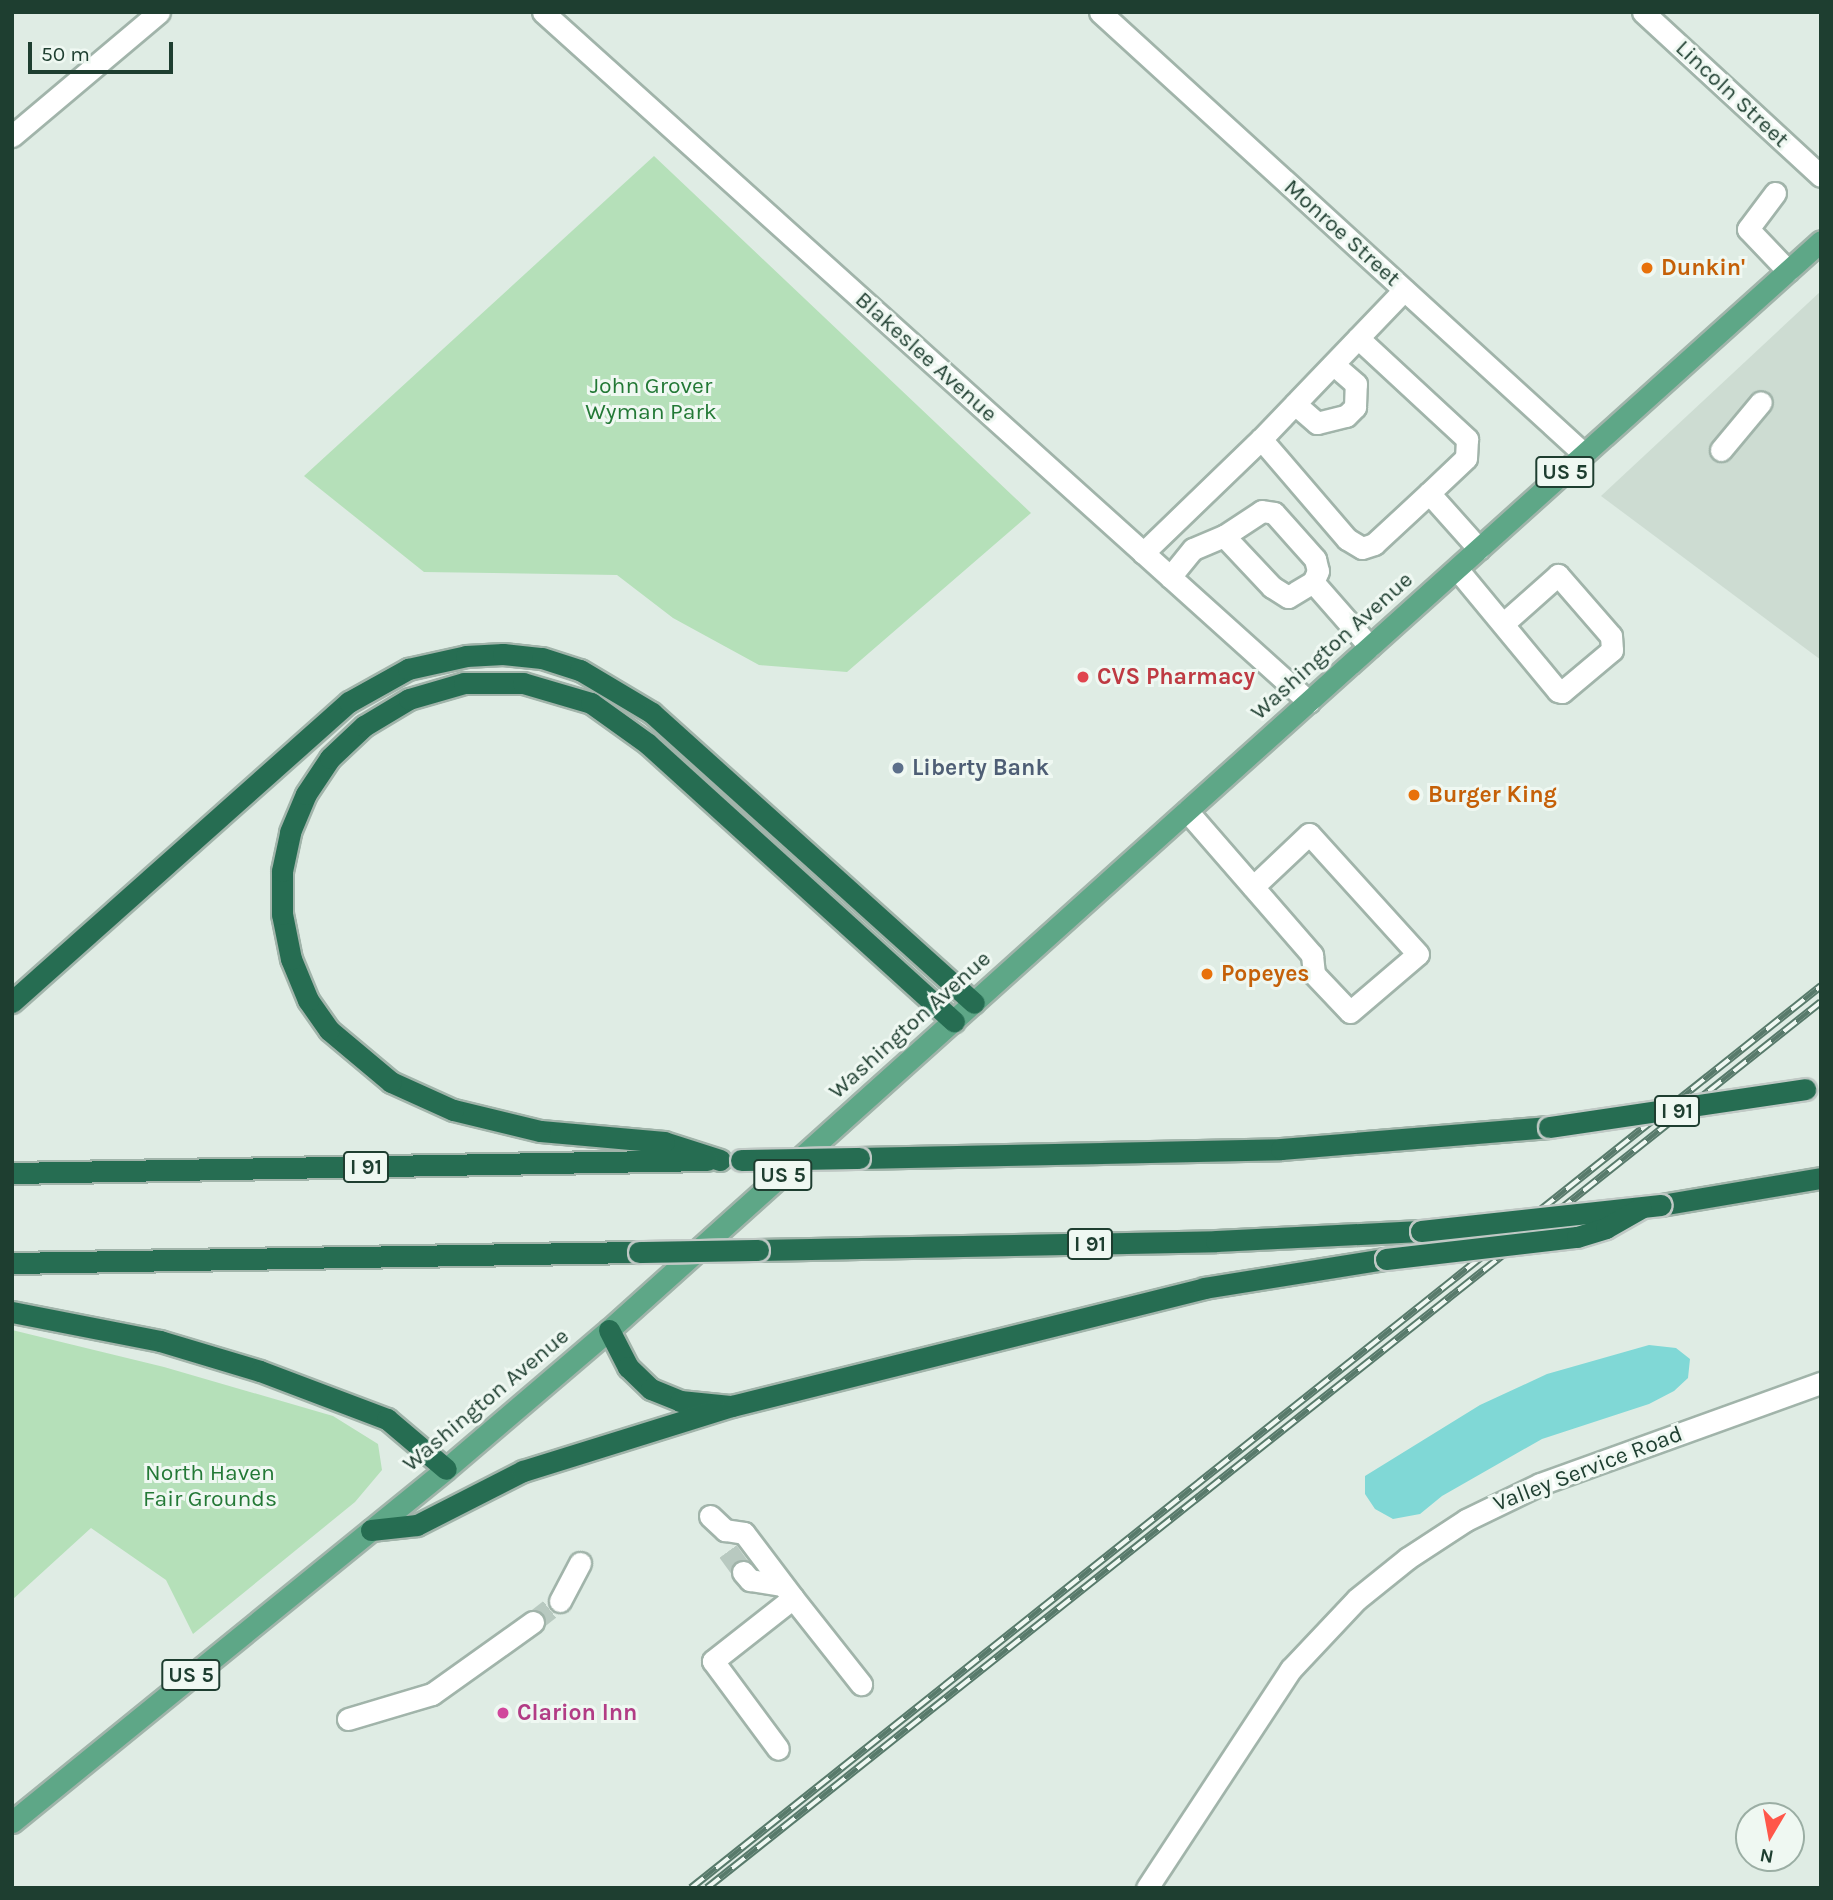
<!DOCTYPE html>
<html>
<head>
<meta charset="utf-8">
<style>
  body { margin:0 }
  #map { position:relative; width:1833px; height:1900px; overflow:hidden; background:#dfece4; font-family:Karla,sans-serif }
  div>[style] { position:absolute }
  .built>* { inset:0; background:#cddcd2 }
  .green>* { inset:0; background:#b5e0b9 }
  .water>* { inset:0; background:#80d8d6 }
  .minor-tunnel>* { height:21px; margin-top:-10.5px; transform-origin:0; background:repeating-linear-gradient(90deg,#b8c9c0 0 21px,transparent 0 31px) }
  .roads { filter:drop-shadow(2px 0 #a1b4aa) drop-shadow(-2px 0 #a1b4aa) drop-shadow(0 2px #a1b4aa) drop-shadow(0 -2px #a1b4aa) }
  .minor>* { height:21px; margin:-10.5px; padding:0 10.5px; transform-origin:10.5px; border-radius:10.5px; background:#fff }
  .major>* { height:21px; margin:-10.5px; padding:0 10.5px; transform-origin:10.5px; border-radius:10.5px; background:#5ea787 }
  .highway>* { height:21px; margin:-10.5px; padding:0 10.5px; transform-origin:10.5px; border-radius:10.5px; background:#266d52 }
  .rail>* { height:8px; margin-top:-4px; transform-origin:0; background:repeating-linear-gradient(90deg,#eff8f2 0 16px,#587a6b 0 32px); box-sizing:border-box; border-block:2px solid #587a6b }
  .bridges { filter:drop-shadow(2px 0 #c0c9c5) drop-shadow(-2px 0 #c0c9c5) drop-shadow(0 2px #c0c9c5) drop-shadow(0 -2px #c0c9c5) }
  .highway-bridge>* { height:21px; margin:-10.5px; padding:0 10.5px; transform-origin:10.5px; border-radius:10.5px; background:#266d52 }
  .dots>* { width:19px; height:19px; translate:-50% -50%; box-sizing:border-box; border:4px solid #eff8f2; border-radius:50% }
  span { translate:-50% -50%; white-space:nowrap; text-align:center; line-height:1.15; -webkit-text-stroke:6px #eff8f2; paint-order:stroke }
  .shield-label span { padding:2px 5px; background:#eff8f2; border:2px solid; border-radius:5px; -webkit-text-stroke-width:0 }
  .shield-label { font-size:21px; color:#1e3e30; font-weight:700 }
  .street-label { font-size:23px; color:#1e3e30 }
  .food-label { font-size:23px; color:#c56008; font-weight:700 }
  .left { translate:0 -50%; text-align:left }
  .park-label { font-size:23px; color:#237936 }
  .health-label { font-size:23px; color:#be3a42; font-weight:700 }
  .service-label { font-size:23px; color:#4e5e75; font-weight:700 }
  .hotel-label { font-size:23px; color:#b23c85; font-weight:700 }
  .frame { position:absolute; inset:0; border:14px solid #1e3e30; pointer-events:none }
  .north { position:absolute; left:1735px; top:1802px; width:70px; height:70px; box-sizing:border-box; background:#eff8f2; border:2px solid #9baea4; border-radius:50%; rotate:190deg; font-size:19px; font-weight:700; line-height:28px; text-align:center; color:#1e3e30 }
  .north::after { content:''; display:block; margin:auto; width:24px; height:32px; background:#ff574a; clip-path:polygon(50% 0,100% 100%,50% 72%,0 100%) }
  .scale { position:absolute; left:28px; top:42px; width:145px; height:32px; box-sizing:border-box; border:4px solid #1e3e30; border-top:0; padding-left:9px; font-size:21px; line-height:24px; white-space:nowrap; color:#1e3e30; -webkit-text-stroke:5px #eff8f2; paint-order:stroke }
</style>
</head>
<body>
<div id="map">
  <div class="built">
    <i style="clip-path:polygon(1821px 291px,1821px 660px,1601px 496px)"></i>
  </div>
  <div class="green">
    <i style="clip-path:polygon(654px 156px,1031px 513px,847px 672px,759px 665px,673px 618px,617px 575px,424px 572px,304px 476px)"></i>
    <i style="clip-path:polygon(12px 1330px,164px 1367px,333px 1416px,378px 1444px,382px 1470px,355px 1502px,193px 1634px,166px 1580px,91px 1528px,12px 1600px)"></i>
  </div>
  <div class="water">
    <i style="clip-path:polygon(1649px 1345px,1676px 1348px,1690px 1359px,1688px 1378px,1674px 1391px,1649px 1404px,1542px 1439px,1442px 1496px,1420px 1514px,1393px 1519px,1375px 1509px,1365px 1494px,1365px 1476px,1480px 1405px,1547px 1374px)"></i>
  </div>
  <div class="minor-tunnel">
    <i style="left:728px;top:1551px;width:26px;rotate:54deg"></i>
    <i style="left:533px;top:1622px;width:34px;rotate:-38deg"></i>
  </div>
  <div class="roads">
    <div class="minor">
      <i style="left:543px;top:12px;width:1031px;rotate:42.01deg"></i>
      <i style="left:1100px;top:12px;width:655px;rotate:42.4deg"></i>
      <i style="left:1643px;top:12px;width:242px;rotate:42.7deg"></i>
      <i style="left:12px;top:136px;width:192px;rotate:-40.1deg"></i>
      <i style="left:1775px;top:193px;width:45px;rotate:126.9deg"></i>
      <i style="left:1748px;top:229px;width:58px;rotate:46.4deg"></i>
      <i style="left:1404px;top:290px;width:207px;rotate:133.8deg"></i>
      <i style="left:1261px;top:439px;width:132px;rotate:49.3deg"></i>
      <i style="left:1347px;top:539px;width:17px;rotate:31deg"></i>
      <i style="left:1362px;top:548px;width:13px;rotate:-18deg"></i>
      <i style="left:1374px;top:544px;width:75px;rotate:-42.8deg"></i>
      <i style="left:1429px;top:493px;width:75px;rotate:48.2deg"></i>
      <i style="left:1358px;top:338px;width:149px;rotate:42.8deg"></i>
      <i style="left:1467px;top:439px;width:19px;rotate:93deg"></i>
      <i style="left:1466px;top:458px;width:51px;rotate:136.6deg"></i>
      <i style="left:1295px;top:404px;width:29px;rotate:41deg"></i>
      <i style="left:1317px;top:423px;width:30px;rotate:-14deg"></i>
      <i style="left:1346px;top:416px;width:13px;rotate:-45deg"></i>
      <i style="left:1355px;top:407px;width:23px;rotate:-88deg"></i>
      <i style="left:1356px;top:384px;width:30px;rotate:-139deg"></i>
      <i style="left:1721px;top:450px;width:62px;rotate:-50.2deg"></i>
      <i style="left:1143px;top:553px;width:164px;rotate:-44deg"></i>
      <i style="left:1457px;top:569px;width:158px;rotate:50.4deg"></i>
      <i style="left:1558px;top:691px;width:4px;rotate:14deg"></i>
      <i style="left:1562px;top:692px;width:65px;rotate:-40deg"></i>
      <i style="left:1612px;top:650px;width:14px;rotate:-94deg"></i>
      <i style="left:1611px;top:636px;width:81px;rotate:-131deg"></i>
      <i style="left:1558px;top:575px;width:71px;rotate:138.4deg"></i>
      <i style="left:1170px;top:577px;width:36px;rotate:-51deg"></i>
      <i style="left:1193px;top:549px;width:34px;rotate:-23deg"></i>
      <i style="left:1224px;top:536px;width:45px;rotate:-33.3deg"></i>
      <i style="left:1262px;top:511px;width:12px;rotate:9deg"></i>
      <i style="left:1274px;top:513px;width:62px;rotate:48.3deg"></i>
      <i style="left:1315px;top:559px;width:12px;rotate:76deg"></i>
      <i style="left:1318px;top:571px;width:12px;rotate:114deg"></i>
      <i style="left:1313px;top:582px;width:29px;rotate:149deg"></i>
      <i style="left:1288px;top:597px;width:19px;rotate:-148deg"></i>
      <i style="left:1272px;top:587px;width:70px;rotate:-133.3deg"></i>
      <i style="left:1313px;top:582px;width:86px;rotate:48.8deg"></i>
      <i style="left:1187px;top:811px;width:191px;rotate:49deg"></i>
      <i style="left:1312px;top:955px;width:19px;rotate:84deg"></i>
      <i style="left:1314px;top:974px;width:52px;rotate:46.5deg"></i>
      <i style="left:1350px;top:1012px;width:89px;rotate:-40.5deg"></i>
      <i style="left:1418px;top:954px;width:162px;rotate:-132.2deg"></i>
      <i style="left:1309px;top:834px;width:77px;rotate:136.6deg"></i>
      <i style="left:710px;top:1516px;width:21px;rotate:43deg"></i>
      <i style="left:725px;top:1530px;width:19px;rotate:9deg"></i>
      <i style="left:744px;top:1533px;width:81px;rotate:53deg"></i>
      <i style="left:793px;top:1598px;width:102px;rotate:141.8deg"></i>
      <i style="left:713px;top:1661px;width:109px;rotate:53.5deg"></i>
      <i style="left:743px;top:1572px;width:11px;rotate:49deg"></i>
      <i style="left:750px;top:1580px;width:33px;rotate:9deg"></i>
      <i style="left:793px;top:1598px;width:110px;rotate:51.7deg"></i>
      <i style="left:560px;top:1601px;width:43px;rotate:-62.2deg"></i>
      <i style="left:348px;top:1719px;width:88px;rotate:-16.6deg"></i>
      <i style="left:432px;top:1694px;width:124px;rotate:-35.5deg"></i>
      <i style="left:1147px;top:1888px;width:262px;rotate:-56.7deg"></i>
      <i style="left:1291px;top:1669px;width:96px;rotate:-46.7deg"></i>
      <i style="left:1357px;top:1599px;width:65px;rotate:-38.8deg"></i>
      <i style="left:1408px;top:1558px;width:69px;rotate:-33.2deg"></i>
      <i style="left:1466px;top:1520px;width:82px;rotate:-25.9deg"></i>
      <i style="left:1540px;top:1484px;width:299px;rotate:-19.8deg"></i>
    </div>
    <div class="major">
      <i style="left:12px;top:1822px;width:559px;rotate:-39.12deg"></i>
      <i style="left:446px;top:1469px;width:214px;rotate:-40.5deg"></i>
      <i style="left:609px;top:1330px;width:1629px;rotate:-41.94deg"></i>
    </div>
    <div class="highway">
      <i style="left:12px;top:1002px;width:451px;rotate:-41.7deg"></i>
      <i style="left:349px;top:702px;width:68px;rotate:-29.2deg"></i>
      <i style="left:408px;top:669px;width:59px;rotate:-12.6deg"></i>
      <i style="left:466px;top:656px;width:37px;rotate:-3deg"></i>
      <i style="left:503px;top:654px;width:39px;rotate:6deg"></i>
      <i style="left:542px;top:658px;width:40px;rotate:18deg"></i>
      <i style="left:580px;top:670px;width:84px;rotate:30.8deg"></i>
      <i style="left:652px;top:713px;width:433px;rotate:42deg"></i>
      <i style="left:859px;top:1158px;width:422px;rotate:-1.2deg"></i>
      <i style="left:1281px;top:1149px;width:269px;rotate:-4.7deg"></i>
      <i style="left:720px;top:1160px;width:59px;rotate:-162.2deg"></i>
      <i style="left:664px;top:1142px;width:124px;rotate:-174.9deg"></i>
      <i style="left:540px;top:1131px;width:89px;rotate:-166.4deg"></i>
      <i style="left:453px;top:1110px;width:68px;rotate:-155.7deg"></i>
      <i style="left:391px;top:1082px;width:81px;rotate:-140deg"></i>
      <i style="left:329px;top:1030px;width:37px;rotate:-125deg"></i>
      <i style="left:308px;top:1000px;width:44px;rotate:-112.5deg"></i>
      <i style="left:291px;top:959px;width:46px;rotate:-101.3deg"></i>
      <i style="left:282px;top:914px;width:43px;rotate:-90deg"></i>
      <i style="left:282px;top:871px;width:40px;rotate:-78deg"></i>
      <i style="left:290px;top:832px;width:41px;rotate:-67.2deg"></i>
      <i style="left:306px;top:794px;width:43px;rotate:-56.3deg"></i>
      <i style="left:330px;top:758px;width:47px;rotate:-43.3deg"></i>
      <i style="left:364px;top:726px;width:52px;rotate:-31deg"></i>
      <i style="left:409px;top:699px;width:57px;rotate:-16.2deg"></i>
      <i style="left:464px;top:683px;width:59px"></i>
      <i style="left:523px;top:683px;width:71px;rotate:16.4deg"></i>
      <i style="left:591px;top:703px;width:70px;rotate:35.7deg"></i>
      <i style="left:648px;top:744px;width:413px;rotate:42.2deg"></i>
      <i style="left:12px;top:1173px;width:695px;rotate:-1.07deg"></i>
      <i style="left:1661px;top:1205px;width:162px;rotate:-9.6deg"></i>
      <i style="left:758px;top:1250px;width:458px;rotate:-1.1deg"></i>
      <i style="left:1216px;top:1241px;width:205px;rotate:-2.8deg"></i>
      <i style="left:12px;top:1263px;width:627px;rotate:-1.01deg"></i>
      <i style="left:12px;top:1312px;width:151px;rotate:11.1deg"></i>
      <i style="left:160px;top:1341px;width:104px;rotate:16.7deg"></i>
      <i style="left:260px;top:1371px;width:136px;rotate:20.7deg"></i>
      <i style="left:387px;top:1419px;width:77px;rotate:40.3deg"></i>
      <i style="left:609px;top:1330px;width:42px;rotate:62.8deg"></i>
      <i style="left:628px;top:1367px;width:32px;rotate:44deg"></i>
      <i style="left:651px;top:1389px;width:31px;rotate:22deg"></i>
      <i style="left:680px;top:1401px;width:50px;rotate:5.7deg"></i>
      <i style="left:371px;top:1530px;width:46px;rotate:-6.2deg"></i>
      <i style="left:417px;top:1525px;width:119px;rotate:-27deg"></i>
      <i style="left:523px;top:1471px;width:219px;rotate:-17.3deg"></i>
      <i style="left:732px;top:1406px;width:487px;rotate:-14deg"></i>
      <i style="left:1204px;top:1288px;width:184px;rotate:-9.1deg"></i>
    </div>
  </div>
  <div class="rail">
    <i style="left:691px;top:1888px;width:1446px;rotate:-38.6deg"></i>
    <i style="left:707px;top:1888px;width:1423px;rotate:-38.5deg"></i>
  </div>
  <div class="bridges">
    <div class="highway-bridge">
      <i style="left:1549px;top:1127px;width:259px;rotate:-8.4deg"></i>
      <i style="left:741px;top:1160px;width:118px;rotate:-1deg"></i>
      <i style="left:1421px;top:1231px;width:241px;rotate:-6.2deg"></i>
      <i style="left:639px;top:1252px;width:119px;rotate:-1deg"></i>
      <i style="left:1386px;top:1259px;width:192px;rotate:-6.6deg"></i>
      <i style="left:1577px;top:1237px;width:30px;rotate:-17deg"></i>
      <i style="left:1606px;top:1228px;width:40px;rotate:-29.7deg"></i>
    </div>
  </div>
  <div class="dots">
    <i style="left:1647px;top:268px;background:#e8710a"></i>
    <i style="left:1083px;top:677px;background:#e0444e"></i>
    <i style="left:898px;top:768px;background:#5c6f8a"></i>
    <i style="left:1414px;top:795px;background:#e8710a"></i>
    <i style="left:1207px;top:974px;background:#e8710a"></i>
    <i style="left:503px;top:1713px;background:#d1479c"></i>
  </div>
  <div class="shield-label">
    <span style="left:1565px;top:472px">US 5</span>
    <span style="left:1677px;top:1111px">I 91</span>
    <span style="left:366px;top:1167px">I 91</span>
    <span style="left:783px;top:1175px">US 5</span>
    <span style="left:1090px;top:1244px">I 91</span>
    <span style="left:191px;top:1675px">US 5</span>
  </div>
  <div class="street-label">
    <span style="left:1732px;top:94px;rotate:43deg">Lincoln Street</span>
    <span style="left:1342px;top:233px;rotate:42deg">Monroe Street</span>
    <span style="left:926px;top:357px;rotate:42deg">Blakeslee Avenue</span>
    <span style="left:1332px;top:646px;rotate:-42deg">Washington Avenue</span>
    <span style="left:910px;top:1025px;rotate:-42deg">Washington Avenue</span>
    <span style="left:486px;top:1400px;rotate:-40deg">Washington Avenue</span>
    <span style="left:1588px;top:1469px;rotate:-21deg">Valley Service Road</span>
  </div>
  <div class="food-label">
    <span class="left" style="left:1661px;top:268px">Dunkin'</span>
    <span class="left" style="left:1428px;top:795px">Burger King</span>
    <span class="left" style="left:1221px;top:974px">Popeyes</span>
  </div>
  <div class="park-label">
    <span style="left:651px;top:399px">John Grover<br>Wyman Park</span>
    <span style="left:210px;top:1486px">North Haven<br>Fair Grounds</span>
  </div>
  <div class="health-label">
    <span class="left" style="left:1097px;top:677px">CVS Pharmacy</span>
  </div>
  <div class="service-label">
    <span class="left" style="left:912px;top:768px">Liberty Bank</span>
  </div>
  <div class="hotel-label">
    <span class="left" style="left:517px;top:1713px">Clarion Inn</span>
  </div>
  <div class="frame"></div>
  <div class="north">N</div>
  <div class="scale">50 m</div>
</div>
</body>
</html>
